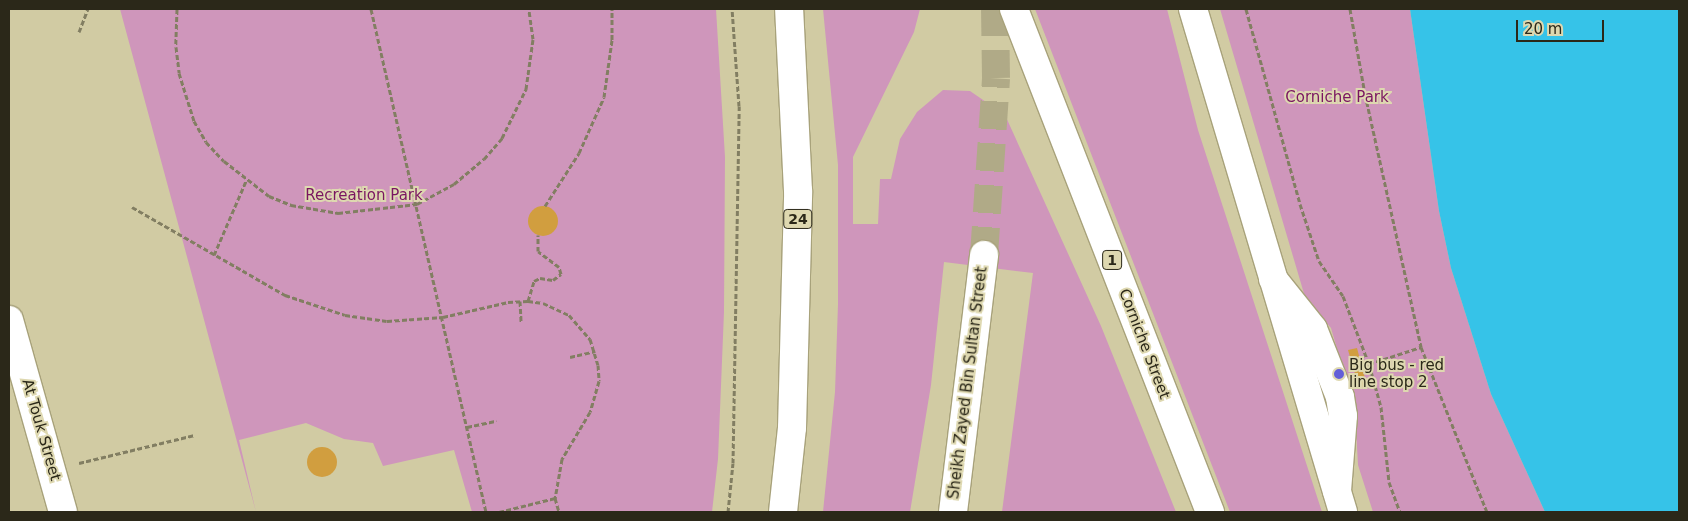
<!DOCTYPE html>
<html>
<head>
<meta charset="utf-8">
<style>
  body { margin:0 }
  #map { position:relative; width:1688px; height:521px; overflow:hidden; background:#d1cba3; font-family:"DejaVu Sans",sans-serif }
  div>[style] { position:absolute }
  .green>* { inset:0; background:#cf96bb }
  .water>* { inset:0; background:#36c3e8 }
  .building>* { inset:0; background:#d19e3f }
  .round { border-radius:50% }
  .highway-tunnel>* { height:28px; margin-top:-14px; transform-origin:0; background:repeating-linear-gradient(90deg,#b0aa87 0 28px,transparent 0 42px) }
  .path>* { height:3px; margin-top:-1.5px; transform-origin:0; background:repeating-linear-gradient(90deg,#827e62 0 5px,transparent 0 7.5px) }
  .roads { filter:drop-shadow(1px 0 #a8a27b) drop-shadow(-1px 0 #a8a27b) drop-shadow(0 1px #a8a27b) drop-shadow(0 -1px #a8a27b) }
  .minor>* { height:28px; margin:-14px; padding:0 14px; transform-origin:14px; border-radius:14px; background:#fff }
  .highway>* { height:28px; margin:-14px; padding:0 14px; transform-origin:14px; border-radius:14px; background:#fff }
  .dots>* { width:14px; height:14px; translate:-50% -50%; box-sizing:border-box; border:2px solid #ded8b0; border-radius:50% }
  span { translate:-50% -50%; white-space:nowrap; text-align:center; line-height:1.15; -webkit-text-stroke:4px #ded8b0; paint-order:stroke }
  .shield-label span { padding:1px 4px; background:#ded8b0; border:1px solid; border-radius:4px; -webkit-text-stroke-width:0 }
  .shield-label { font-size:14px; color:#2b2819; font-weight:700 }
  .park-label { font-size:15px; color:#7a1561 }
  .street-label { font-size:15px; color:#2b2819 }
  .poi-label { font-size:15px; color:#2b2819 }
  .left { translate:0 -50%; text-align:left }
  .frame { position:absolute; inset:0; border:10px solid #2b2819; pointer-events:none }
  .scale { position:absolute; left:1516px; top:20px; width:88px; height:22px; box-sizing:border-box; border:2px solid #2b2819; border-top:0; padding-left:6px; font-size:15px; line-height:18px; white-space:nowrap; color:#2b2819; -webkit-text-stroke:4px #ded8b0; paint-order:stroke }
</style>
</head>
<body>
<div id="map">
  <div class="green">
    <i style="clip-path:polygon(120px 9px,716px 9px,725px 157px,724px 312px,718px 459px,712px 512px,472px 512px,454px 450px,383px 466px,373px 443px,344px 439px,306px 423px,239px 440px,256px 512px)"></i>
    <i style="clip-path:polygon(823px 9px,920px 9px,914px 32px,853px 157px,853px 224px,878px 224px,880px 179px,891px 179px,900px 139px,917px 112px,943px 90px,970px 91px,1005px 115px,1101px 326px,1176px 512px,1002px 512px,1033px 273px,944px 262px,931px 385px,910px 512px,823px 512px,835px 392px,838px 304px,838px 165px)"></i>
    <i style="clip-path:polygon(1035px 9px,1167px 9px,1198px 130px,1322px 512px,1230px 512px)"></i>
    <i style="clip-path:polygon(1220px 9px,1410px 9px,1439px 211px,1451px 268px,1491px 394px,1545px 512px,1373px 512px,1358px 465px,1355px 411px,1331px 328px,1305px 297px)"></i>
  </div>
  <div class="water">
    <i style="clip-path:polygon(1410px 9px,1679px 9px,1679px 512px,1545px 512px,1491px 394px,1451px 268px,1439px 211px)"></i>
  </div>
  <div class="building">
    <i class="round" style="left:528px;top:206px;width:30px;height:30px"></i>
    <i style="clip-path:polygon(1357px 348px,1367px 386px,1359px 388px,1348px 350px)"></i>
    <i class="round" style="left:307px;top:447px;width:30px;height:30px"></i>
  </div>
  <div class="highway-tunnel">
    <i style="left:984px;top:255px;width:177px;rotate:-86.1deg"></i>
    <i style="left:996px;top:78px;width:69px;rotate:-90.8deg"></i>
  </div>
  <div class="path">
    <i style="left:177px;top:9px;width:38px;rotate:92deg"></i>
    <i style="left:176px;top:47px;width:26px;rotate:83deg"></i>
    <i style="left:179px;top:73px;width:50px;rotate:72.6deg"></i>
    <i style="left:194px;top:121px;width:24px;rotate:60deg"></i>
    <i style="left:206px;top:142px;width:26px;rotate:47deg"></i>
    <i style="left:224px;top:161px;width:57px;rotate:37.9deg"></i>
    <i style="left:269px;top:196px;width:24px;rotate:22deg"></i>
    <i style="left:291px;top:205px;width:48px;rotate:9.7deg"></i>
    <i style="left:338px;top:213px;width:80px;rotate:-6.5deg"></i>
    <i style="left:417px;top:204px;width:42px;rotate:-28.4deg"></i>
    <i style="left:454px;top:184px;width:39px;rotate:-40deg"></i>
    <i style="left:484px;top:159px;width:28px;rotate:-49deg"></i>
    <i style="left:502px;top:138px;width:55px;rotate:-63.9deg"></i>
    <i style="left:526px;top:89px;width:50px;rotate:-82deg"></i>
    <i style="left:533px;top:39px;width:30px;rotate:-98deg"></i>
    <i style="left:371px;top:9px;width:516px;rotate:77.12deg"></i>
    <i style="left:1246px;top:9px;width:202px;rotate:74.5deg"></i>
    <i style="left:1300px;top:204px;width:60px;rotate:71.6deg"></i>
    <i style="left:1319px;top:261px;width:42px;rotate:55.6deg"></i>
    <i style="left:1343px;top:296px;width:73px;rotate:69.1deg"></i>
    <i style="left:1369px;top:364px;width:45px;rotate:74.4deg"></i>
    <i style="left:1381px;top:407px;width:75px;rotate:83.9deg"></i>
    <i style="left:1389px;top:482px;width:32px;rotate:70deg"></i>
    <i style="left:1350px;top:9px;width:86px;rotate:80deg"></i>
    <i style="left:1365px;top:94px;width:259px;rotate:77.5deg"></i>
    <i style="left:1421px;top:347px;width:178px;rotate:68.2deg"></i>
    <i style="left:79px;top:32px;width:25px;rotate:-69deg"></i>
    <i style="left:545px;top:206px;width:63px;rotate:-57.3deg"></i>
    <i style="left:579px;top:153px;width:61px;rotate:-65.9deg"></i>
    <i style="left:604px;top:97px;width:58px;rotate:-82deg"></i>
    <i style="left:612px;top:40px;width:31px;rotate:-90deg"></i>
    <i style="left:132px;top:207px;width:177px;rotate:29.9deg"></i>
    <i style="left:285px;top:295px;width:63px;rotate:18.4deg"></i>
    <i style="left:345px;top:315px;width:42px;rotate:8.1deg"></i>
    <i style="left:387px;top:321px;width:56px;rotate:-4.1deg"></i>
    <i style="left:443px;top:317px;width:67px;rotate:-13deg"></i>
    <i style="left:508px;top:302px;width:20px;rotate:-3deg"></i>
    <i style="left:528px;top:301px;width:15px;rotate:8deg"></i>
    <i style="left:543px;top:303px;width:29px;rotate:25deg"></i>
    <i style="left:569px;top:315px;width:32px;rotate:49deg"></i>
    <i style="left:590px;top:339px;width:27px;rotate:73deg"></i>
    <i style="left:598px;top:365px;width:16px;rotate:86deg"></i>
    <i style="left:599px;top:381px;width:32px;rotate:106deg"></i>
    <i style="left:590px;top:412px;width:55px;rotate:120.8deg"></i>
    <i style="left:562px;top:459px;width:40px;rotate:100deg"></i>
    <i style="left:555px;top:498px;width:15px;rotate:74deg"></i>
    <i style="left:214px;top:255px;width:81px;rotate:-66.6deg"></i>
    <i style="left:520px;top:301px;width:22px;rotate:87deg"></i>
    <i style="left:528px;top:301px;width:21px;rotate:-73deg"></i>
    <i style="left:534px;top:281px;width:7px;rotate:-27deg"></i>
    <i style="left:540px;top:278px;width:13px;rotate:9deg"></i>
    <i style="left:553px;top:280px;width:10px;rotate:-37deg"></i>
    <i style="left:561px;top:274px;width:7px;rotate:-106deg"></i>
    <i style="left:559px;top:267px;width:26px;rotate:-143deg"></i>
    <i style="left:538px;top:251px;width:16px;rotate:-90deg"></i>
    <i style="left:570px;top:357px;width:26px;rotate:-13deg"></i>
    <i style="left:1369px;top:364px;width:55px;rotate:-18.1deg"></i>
    <i style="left:467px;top:427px;width:30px;rotate:-12deg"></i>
    <i style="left:79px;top:463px;width:119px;rotate:-13.6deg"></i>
    <i style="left:499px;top:512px;width:58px;rotate:-14deg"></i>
    <i style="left:728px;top:512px;width:49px;rotate:-84.2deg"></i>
    <i style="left:733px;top:463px;width:357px;rotate:-89deg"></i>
    <i style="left:739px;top:106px;width:97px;rotate:-94.1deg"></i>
  </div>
  <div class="roads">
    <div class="minor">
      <i style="left:1273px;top:279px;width:64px;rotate:51.3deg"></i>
      <i style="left:1313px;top:329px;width:73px;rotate:68.3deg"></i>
      <i style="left:1340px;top:397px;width:19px;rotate:81deg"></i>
      <i style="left:1343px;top:416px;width:75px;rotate:94.6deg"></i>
      <i style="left:9px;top:320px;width:199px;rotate:74.3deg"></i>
    </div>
    <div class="highway">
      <i style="left:1014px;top:9px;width:540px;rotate:68.71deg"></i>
      <i style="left:1193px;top:9px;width:525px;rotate:73.39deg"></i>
      <i style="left:783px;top:512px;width:84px;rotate:-83.9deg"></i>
      <i style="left:792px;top:428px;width:237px;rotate:-88.5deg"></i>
      <i style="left:798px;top:191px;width:182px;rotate:-92.8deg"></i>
      <i style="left:953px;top:512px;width:259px;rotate:-83.1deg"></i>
    </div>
  </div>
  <div class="dots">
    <i style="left:1339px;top:374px;background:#635fd8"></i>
  </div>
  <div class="shield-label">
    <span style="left:798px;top:219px">24</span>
    <span style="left:1112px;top:260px">1</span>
  </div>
  <div class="park-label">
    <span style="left:1337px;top:98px">Corniche Park</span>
    <span style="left:364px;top:196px">Recreation Park</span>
  </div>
  <div class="street-label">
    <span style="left:1144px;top:344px;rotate:69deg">Corniche Street</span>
    <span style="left:968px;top:383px;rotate:-83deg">Sheikh Zayed Bin Sultan Street</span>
    <span style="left:41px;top:430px;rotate:74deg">At Touk Street</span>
  </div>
  <div class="poi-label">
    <span class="left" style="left:1349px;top:374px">Big bus - red<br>line stop 2</span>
  </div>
  <div class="frame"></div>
  <div class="scale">20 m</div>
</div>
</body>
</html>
